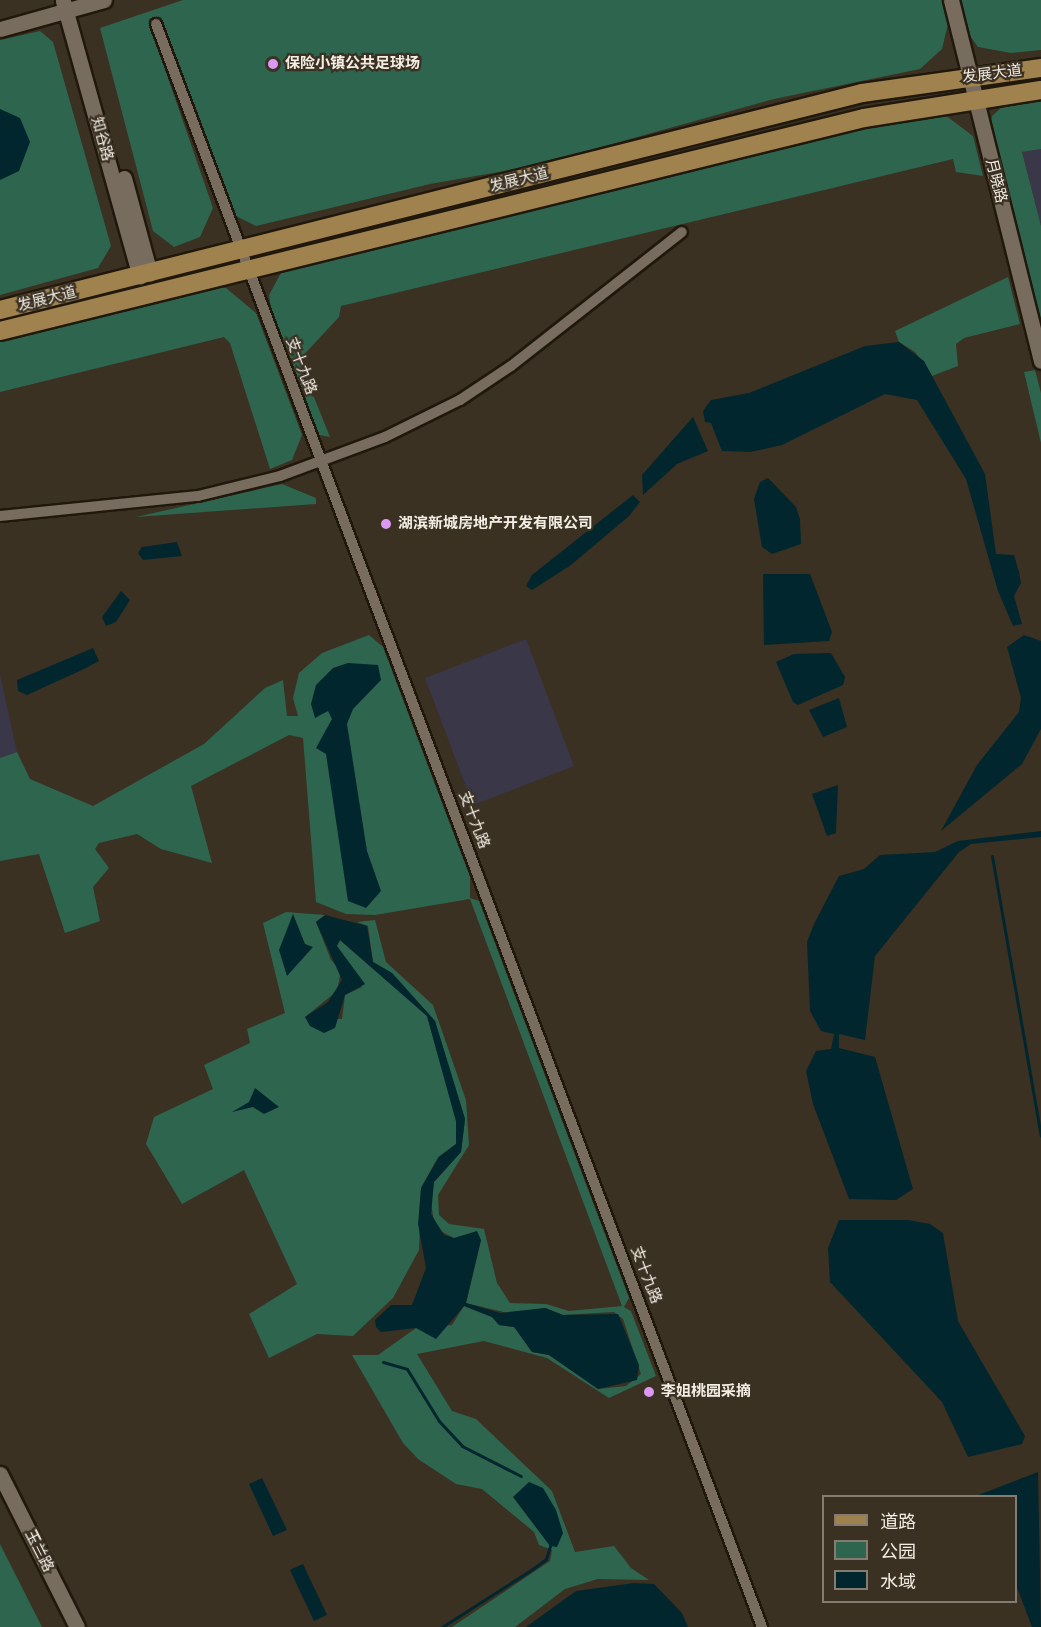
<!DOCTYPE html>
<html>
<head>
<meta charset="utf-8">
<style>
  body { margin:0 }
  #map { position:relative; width:1041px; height:1627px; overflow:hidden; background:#3a3123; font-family:"Varela Round","Noto Sans SC",sans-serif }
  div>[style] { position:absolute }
  .industrial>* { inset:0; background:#3a3748 }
  .green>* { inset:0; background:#2e654e }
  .water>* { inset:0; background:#02262d }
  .stream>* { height:3px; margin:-1.5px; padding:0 1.5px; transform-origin:1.5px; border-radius:1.5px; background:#02262d }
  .roads { filter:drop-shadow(2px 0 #21180c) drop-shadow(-2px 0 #21180c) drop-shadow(0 2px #21180c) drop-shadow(0 -2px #21180c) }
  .street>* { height:10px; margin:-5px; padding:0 5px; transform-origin:5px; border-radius:5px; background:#776c5d }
  .secondary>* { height:15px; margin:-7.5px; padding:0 7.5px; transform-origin:7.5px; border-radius:7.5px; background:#776c5d }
  .primary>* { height:18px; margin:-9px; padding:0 9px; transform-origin:9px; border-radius:9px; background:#a0824e }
  .dots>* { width:16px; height:16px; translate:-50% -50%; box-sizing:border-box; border:3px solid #3a3123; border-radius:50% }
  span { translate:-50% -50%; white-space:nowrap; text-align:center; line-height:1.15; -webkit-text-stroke:4.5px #3a3123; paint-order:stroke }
  .poi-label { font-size:15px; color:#f3ede4; font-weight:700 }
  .left { translate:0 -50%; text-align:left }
  .street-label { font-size:15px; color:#f3ede4 }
  .legend { position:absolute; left:822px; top:1495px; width:195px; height:108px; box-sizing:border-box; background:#3a3123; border:2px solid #847c70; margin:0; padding:8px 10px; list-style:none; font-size:18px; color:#f3ede4 }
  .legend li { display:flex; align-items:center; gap:12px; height:30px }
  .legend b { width:30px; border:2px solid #847c70 }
</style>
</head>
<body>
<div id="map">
  <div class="industrial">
    <i style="clip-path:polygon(1041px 149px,1041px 226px,1022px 152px)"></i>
    <i style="clip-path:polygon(526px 639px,574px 766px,473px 805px,425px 678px)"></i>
    <i style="clip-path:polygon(0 675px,17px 752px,0 758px)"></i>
  </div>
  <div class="green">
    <i style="clip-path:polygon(183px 0,942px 0,948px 24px,942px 49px,920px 69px,774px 99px,533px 166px,430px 184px,256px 226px,236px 216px,161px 19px,149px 23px,213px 208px,200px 237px,174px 247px,153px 231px,100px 28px)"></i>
    <i style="clip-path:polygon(954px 0,1041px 0,1041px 50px,1011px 53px,978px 47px,961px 23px)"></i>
    <i style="clip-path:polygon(40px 31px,53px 42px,111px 246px,98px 268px,0 295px,0 40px)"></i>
    <i style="clip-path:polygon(1041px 96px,1041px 149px,1022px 152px,1041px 226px,1041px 341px,989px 134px,992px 116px,1001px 108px)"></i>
    <i style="clip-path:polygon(945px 115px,973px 136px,983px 176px,956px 172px,953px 159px,341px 306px,339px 317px,299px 360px,330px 437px,319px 435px,271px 309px,269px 295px,283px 269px,813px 137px)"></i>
    <i style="clip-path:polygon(1008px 277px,1020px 324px,964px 338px,956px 344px,958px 366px,932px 376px,915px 352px,899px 342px,895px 331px)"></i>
    <i style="clip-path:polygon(211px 287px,226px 288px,256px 313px,302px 435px,292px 460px,270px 469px,230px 343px,224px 337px,0 392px,0 339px)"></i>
    <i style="clip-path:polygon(1035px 370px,1041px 393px,1041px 443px,1024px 372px)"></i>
    <i style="clip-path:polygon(282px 484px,316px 498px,316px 504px,136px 517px)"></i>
    <i style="clip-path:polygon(369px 635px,383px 647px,470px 877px,470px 898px,479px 901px,629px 1298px,624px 1307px,631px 1311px,656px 1376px,609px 1398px,547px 1358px,484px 1341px,417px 1354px,452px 1411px,476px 1419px,552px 1491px,575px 1552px,614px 1546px,631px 1568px,649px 1580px,598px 1579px,565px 1589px,515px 1627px,452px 1627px,550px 1561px,552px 1550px,539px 1545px,534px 1532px,482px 1489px,456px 1484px,418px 1459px,403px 1443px,352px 1355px,378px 1355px,416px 1328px,452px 1325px,464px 1306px,492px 1317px,499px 1325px,515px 1327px,532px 1352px,549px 1355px,598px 1389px,626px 1386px,641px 1374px,623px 1319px,614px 1312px,563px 1315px,545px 1308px,512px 1314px,466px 1303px,481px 1240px,454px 1238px,435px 1228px,430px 1197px,434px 1182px,461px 1152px,465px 1119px,435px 1021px,392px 973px,373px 962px,368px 926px,357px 922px,375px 920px,386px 962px,433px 1005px,466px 1100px,469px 1145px,438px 1195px,439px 1215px,449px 1224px,484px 1229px,497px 1283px,510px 1303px,546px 1304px,569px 1311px,622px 1306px,470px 899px,375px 915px,346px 914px,316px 902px,303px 738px,289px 735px,191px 786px,212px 863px,161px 849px,137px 834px,99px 843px,95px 849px,109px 868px,93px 887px,100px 921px,65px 933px,39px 854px,0 861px,0 758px,17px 752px,30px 779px,93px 806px,204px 744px,265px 688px,283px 680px,287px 716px,298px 716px,293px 698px,299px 673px,322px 653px)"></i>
    <i style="clip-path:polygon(286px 912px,325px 915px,316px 922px,331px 960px,341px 970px,337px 991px,305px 1017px,342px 1019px,345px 995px,362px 987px,336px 946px,340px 940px,427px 1016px,456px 1121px,456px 1144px,438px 1157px,421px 1188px,419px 1250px,393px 1298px,353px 1336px,317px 1334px,269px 1358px,249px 1314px,297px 1284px,244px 1170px,182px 1204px,146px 1144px,154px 1117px,213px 1089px,204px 1065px,250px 1043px,247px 1029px,285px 1013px,263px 923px)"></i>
    <i style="clip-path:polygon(0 1544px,42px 1627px,0 1627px)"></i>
  </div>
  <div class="water">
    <i style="clip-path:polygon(0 109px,20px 118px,30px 142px,19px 171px,0 180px)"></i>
    <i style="clip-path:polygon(899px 342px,924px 361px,985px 474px,996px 554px,1014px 555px,1019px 572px,1021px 583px,1014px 596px,1022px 624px,1013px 626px,998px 591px,966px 479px,917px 400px,885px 394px,782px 445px,750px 452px,722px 451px,711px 423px,705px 422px,703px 411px,711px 400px,749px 393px,865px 346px)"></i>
    <i style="clip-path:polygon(693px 417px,708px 451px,677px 464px,643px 495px,642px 475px)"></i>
    <i style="clip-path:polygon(768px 478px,796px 507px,800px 519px,801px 544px,772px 554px,762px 547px,754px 499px,760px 482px)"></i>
    <i style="clip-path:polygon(633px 495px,640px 502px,629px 516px,571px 565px,532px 590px,526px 586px,532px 575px)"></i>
    <i style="clip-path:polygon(177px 542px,182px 556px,143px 560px,138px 553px,142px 547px)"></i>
    <i style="clip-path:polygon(763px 574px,810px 574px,832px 632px,829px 641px,764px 645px)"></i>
    <i style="clip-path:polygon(121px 591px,130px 600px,116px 622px,106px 626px,102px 617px)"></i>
    <i style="clip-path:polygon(1024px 635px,1041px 641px,1041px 729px,1022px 764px,941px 831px,977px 765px,1019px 712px,1021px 698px,1007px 647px)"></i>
    <i style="clip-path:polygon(93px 648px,99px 661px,84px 669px,27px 695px,18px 691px,17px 680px)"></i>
    <i style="clip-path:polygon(831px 653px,845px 677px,843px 685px,798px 705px,793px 702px,776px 662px,794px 654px)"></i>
    <i style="clip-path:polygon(348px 663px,378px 665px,381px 680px,353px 709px,347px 724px,367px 851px,381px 891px,366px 908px,348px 901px,326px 754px,316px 748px,332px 719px,328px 711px,315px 718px,311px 704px,316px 685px,333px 668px)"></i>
    <i style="clip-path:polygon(839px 698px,847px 727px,823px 737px,809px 710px)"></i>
    <i style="clip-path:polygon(838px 785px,836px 833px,827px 836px,812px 794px)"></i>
    <i style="clip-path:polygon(1041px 831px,1041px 837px,971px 844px,959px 852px,875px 956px,865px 1040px,839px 1034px,839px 1048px,875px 1057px,913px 1189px,896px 1200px,849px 1199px,813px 1104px,806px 1071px,816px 1051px,831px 1049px,834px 1034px,821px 1031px,810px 1011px,807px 942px,814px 924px,839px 876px,864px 869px,880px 855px,935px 852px,958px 841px)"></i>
    <i style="clip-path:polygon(293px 914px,305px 944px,313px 947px,287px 976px,279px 950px)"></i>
    <i style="clip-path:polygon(325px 915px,367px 926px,373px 962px,392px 973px,435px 1021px,465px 1119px,461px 1152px,434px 1182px,431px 1214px,444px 1235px,454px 1238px,477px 1231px,481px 1240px,466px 1303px,500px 1313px,545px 1308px,563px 1315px,618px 1314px,639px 1365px,637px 1380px,598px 1389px,549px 1355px,532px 1352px,514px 1327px,499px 1325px,492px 1317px,464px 1306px,436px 1339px,416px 1328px,381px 1332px,376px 1327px,375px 1320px,391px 1305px,412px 1305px,426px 1268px,418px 1224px,421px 1188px,439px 1157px,456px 1144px,456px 1121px,427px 1016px,340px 940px,337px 946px,365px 984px,345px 995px,335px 1028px,324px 1033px,310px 1026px,305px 1017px,328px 1002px,342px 980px,316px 922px)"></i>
    <i style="clip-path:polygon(255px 1088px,279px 1107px,264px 1114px,253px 1107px,232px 1112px,249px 1102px)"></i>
    <i style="clip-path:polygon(839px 1220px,908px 1220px,930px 1224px,943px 1233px,958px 1321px,1025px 1436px,1022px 1444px,968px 1457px,942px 1402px,830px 1282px,828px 1248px)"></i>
    <i style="clip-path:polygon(1038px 1472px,1041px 1627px,1032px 1627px,1016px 1585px,1016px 1496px,976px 1496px)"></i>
    <i style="clip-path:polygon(262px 1478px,287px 1530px,273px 1536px,249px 1484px)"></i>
    <i style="clip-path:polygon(529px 1482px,543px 1488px,556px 1510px,563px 1533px,557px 1547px,550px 1546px,513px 1497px)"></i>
    <i style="clip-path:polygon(303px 1564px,327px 1615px,314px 1621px,290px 1570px)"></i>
    <i style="clip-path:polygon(634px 1583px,654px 1584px,682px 1613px,688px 1627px,526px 1627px,576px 1591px)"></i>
  </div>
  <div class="stream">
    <i style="left:992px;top:856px;width:284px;rotate:80.1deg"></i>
    <i style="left:383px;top:1362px;width:25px;rotate:16deg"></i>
    <i style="left:407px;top:1369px;width:61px;rotate:58.4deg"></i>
    <i style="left:439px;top:1421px;width:34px;rotate:47deg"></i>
    <i style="left:462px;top:1446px;width:66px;rotate:27deg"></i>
    <i style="left:442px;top:1627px;width:109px;rotate:-32.7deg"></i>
    <i style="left:534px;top:1568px;width:15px;rotate:-37deg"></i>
    <i style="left:546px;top:1559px;width:14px;rotate:-73deg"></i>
  </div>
  <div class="roads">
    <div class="street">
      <i style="left:156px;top:24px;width:1714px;rotate:69.29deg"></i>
      <i style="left:0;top:516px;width:199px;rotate:-5.8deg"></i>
      <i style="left:198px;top:496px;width:84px;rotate:-13.7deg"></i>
      <i style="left:280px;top:476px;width:112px;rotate:-20.4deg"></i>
      <i style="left:385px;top:437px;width:84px;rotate:-26.3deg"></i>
      <i style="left:460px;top:400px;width:61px;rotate:-33.7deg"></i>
      <i style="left:511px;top:366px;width:217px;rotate:-38.1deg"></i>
    </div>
    <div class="secondary">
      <i style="left:951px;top:0;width:372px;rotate:76deg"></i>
      <i style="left:63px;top:1px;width:286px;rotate:74.4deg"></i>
      <i style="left:0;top:29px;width:108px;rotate:-15.6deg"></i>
      <i style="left:124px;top:178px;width:99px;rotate:74.8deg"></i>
      <i style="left:0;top:1474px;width:171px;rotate:63.3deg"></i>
    </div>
    <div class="primary">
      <i style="left:0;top:310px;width:889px;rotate:-14.13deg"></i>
      <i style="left:862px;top:93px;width:181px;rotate:-8deg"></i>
      <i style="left:0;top:331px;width:890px;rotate:-13.85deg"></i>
      <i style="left:864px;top:118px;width:179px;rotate:-9deg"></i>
    </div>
  </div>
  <div class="dots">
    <i style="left:273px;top:64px;background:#db99f5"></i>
    <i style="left:386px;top:524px;background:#db99f5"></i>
    <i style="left:649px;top:1392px;background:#db99f5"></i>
  </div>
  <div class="poi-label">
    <span class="left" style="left:285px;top:64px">保险小镇公共足球场</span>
    <span class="left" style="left:398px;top:524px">湖滨新城房地产开发有限公司</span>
    <span class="left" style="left:661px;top:1392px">李姐桃园采摘</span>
  </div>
  <div class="street-label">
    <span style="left:992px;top:74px;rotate:-7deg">发展大道</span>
    <span style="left:102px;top:139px;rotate:75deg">知谷路</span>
    <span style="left:519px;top:180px;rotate:-14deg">发展大道</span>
    <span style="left:996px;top:181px;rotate:76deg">月晓路</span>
    <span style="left:47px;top:299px;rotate:-14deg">发展大道</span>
    <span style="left:301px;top:366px;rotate:69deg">支十九路</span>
    <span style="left:474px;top:820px;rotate:69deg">支十九路</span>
    <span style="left:646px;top:1275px;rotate:69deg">支十九路</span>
    <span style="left:39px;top:1551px;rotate:63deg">玉兰路</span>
  </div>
  <ul class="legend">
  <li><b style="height:8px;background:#a0824e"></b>道路</li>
  <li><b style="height:16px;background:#2e654e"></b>公园</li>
  <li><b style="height:16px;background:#02262d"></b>水域</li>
  </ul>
</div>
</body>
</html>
